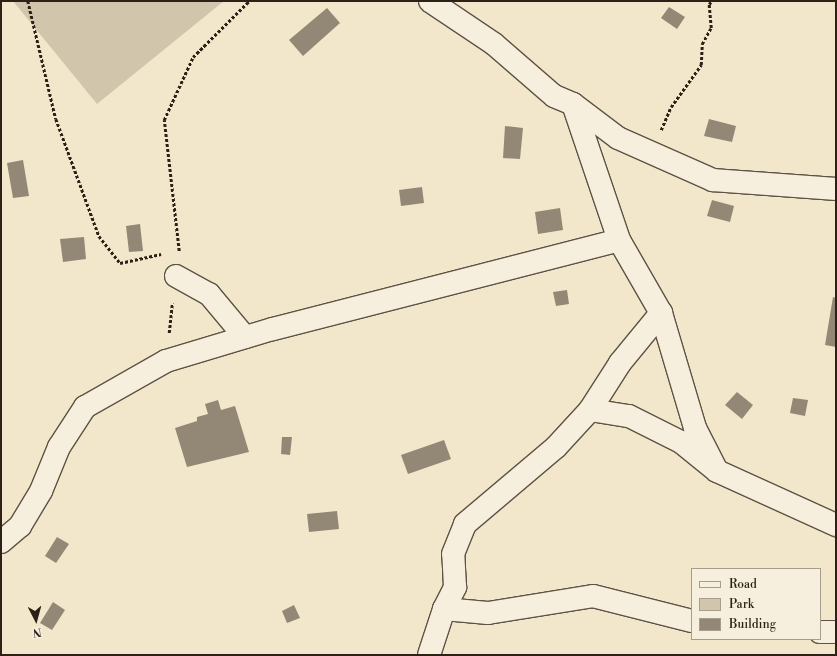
<!DOCTYPE html>
<html>
<head>
<meta charset="utf-8">
<style>
  body { margin:0 }
  #map { position:relative; width:837px; height:656px; overflow:hidden; background:#f2e7cb; font-family:"Libre Bodoni",serif }
  div>[style] { position:absolute }
  .green>* { inset:0; background:#d1c5ac }
  .building>* { inset:0; background:#938875 }
  .path>* { height:2.5px; margin-top:-1.25px; transform-origin:0; background:repeating-linear-gradient(90deg,#2d2117 0 3px,transparent 0 5px) }
  .roads { filter:drop-shadow(1px 0 #5e5244) drop-shadow(-1px 0 #5e5244) drop-shadow(0 1px #5e5244) drop-shadow(0 -1px #5e5244) }
  .minor>* { height:22px; margin:-11px; padding:0 11px; transform-origin:11px; border-radius:11px; background:#f7efdd }
  span { translate:-50% -50%; white-space:nowrap; text-align:center; line-height:1.15; -webkit-text-stroke:4px #f7efdd; paint-order:stroke }
  .frame { position:absolute; inset:0; border:2px solid #2d2117; pointer-events:none }
  .legend { position:absolute; left:691px; top:568px; width:130px; height:72px; box-sizing:border-box; background:#f7efdd; border:1px solid #a69d8e; margin:0; padding:5px 7px; list-style:none; font-size:12px; color:#2d2117 }
  .legend li { display:flex; align-items:center; gap:8px; height:20px }
  .legend b { width:20px; border:1px solid #a69d8e }
  .north { position:absolute; left:16px; top:600px; width:40px; height:40px; -webkit-text-stroke:3px #f7efdd; paint-order:stroke; rotate:174deg; font-size:11px; font-weight:700; line-height:16px; text-align:center; color:#2d2117 }
  .north::after { content:''; display:block; margin:auto; width:14px; height:18px; background:#2d2117; clip-path:polygon(50% 0,100% 100%,50% 72%,0 100%) }
</style>
</head>
<body>
<div id="map">
  <div class="green">
    <i style="clip-path:polygon(13px 1px,224px 1px,97px 104px)"></i>
  </div>
  <div class="building">
    <i style="clip-path:polygon(669px 7px,685px 17px,677px 29px,661px 18px)"></i>
    <i style="clip-path:polygon(327px 8px,340px 23px,303px 56px,289px 40px)"></i>
    <i style="clip-path:polygon(709px 119px,736px 126px,732px 142px,704px 136px)"></i>
    <i style="clip-path:polygon(505px 126px,523px 128px,520px 159px,503px 158px)"></i>
    <i style="clip-path:polygon(23px 160px,29px 196px,13px 198px,7px 163px)"></i>
    <i style="clip-path:polygon(422px 187px,424px 203px,401px 206px,399px 190px)"></i>
    <i style="clip-path:polygon(712px 200px,734px 206px,730px 222px,707px 216px)"></i>
    <i style="clip-path:polygon(560px 208px,563px 230px,538px 234px,535px 212px)"></i>
    <i style="clip-path:polygon(140px 224px,143px 251px,129px 252px,126px 226px)"></i>
    <i style="clip-path:polygon(84px 237px,86px 259px,63px 262px,60px 239px)"></i>
    <i style="clip-path:polygon(567px 290px,569px 304px,556px 306px,553px 292px)"></i>
    <i style="clip-path:polygon(833px 297px,836px 298px,836px 347px,825px 345px)"></i>
    <i style="clip-path:polygon(737px 392px,753px 405px,742px 419px,725px 405px)"></i>
    <i style="clip-path:polygon(793px 398px,808px 400px,805px 416px,790px 413px)"></i>
    <i style="clip-path:polygon(218px 400px,221px 410px,235px 406px,249px 452px,187px 467px,175px 428px,197px 421px,197px 417px,208px 414px,205px 404px)"></i>
    <i style="clip-path:polygon(282px 437px,292px 437px,290px 455px,281px 454px)"></i>
    <i style="clip-path:polygon(444px 440px,451px 459px,408px 474px,401px 455px)"></i>
    <i style="clip-path:polygon(337px 511px,339px 529px,309px 532px,307px 514px)"></i>
    <i style="clip-path:polygon(57px 537px,69px 544px,56px 563px,45px 556px)"></i>
    <i style="clip-path:polygon(53px 602px,65px 610px,52px 630px,40px 623px)"></i>
    <i style="clip-path:polygon(294px 605px,300px 618px,287px 623px,282px 611px)"></i>
  </div>
  <div class="path">
    <i style="left:28px;top:1px;width:121px;rotate:76.7deg"></i>
    <i style="left:56px;top:119px;width:125px;rotate:69.8deg"></i>
    <i style="left:99px;top:236px;width:34px;rotate:52deg"></i>
    <i style="left:120px;top:263px;width:42px;rotate:-12.4deg"></i>
    <i style="left:661px;top:130px;width:25px;rotate:-67deg"></i>
    <i style="left:671px;top:107px;width:52px;rotate:-54.5deg"></i>
    <i style="left:701px;top:65px;width:21px;rotate:-87deg"></i>
    <i style="left:702px;top:44px;width:18px;rotate:-61deg"></i>
    <i style="left:711px;top:28px;width:24px;rotate:-95deg"></i>
    <i style="left:709px;top:4px;width:4px;rotate:-45deg"></i>
    <i style="left:179px;top:251px;width:132px;rotate:-96.5deg"></i>
    <i style="left:164px;top:120px;width:69px;rotate:-65.3deg"></i>
    <i style="left:193px;top:57px;width:79px;rotate:-45deg"></i>
    <i style="left:169px;top:333px;width:30px;rotate:-84deg"></i>
  </div>
  <div class="roads">
    <div class="minor">
      <i style="left:430px;top:1px;width:77px;rotate:33.9deg"></i>
      <i style="left:494px;top:44px;width:79px;rotate:40.9deg"></i>
      <i style="left:554px;top:96px;width:21px;rotate:23deg"></i>
      <i style="left:573px;top:104px;width:144px;rotate:71.3deg"></i>
      <i style="left:619px;top:240px;width:84px;rotate:60.1deg"></i>
      <i style="left:661px;top:313px;width:120px;rotate:73.5deg"></i>
      <i style="left:695px;top:428px;width:48px;rotate:62.9deg"></i>
      <i style="left:573px;top:104px;width:56px;rotate:37.1deg"></i>
      <i style="left:618px;top:138px;width:104px;rotate:23.9deg"></i>
      <i style="left:713px;top:180px;width:123px;rotate:4.2deg"></i>
      <i style="left:176px;top:276px;width:38px;rotate:29deg"></i>
      <i style="left:209px;top:294px;width:56px;rotate:50.1deg"></i>
      <i style="left:590px;top:410px;width:56px;rotate:-57.4deg"></i>
      <i style="left:620px;top:363px;width:65px;rotate:-50.6deg"></i>
      <i style="left:1px;top:542px;width:25px;rotate:-40deg"></i>
      <i style="left:20px;top:526px;width:41px;rotate:-59deg"></i>
      <i style="left:41px;top:491px;width:48px;rotate:-67.8deg"></i>
      <i style="left:59px;top:447px;width:48px;rotate:-57deg"></i>
      <i style="left:85px;top:407px;width:93px;rotate:-29.6deg"></i>
      <i style="left:166px;top:361px;width:112px;rotate:-16.7deg"></i>
      <i style="left:273px;top:329px;width:357px;rotate:-14.4deg"></i>
      <i style="left:444px;top:609px;width:25px;rotate:-63deg"></i>
      <i style="left:455px;top:587px;width:33px;rotate:-93deg"></i>
      <i style="left:453px;top:554px;width:32px;rotate:-68deg"></i>
      <i style="left:465px;top:524px;width:119px;rotate:-40.2deg"></i>
      <i style="left:556px;top:447px;width:50px;rotate:-47.4deg"></i>
      <i style="left:590px;top:410px;width:39px;rotate:9deg"></i>
      <i style="left:629px;top:416px;width:58px;rotate:26.6deg"></i>
      <i style="left:681px;top:442px;width:46px;rotate:38.9deg"></i>
      <i style="left:717px;top:471px;width:131px;rotate:24.4deg"></i>
      <i style="left:820px;top:632px;width:16px"></i>
      <i style="left:429px;top:655px;width:48px;rotate:-71.9deg"></i>
      <i style="left:444px;top:609px;width:44px;rotate:5.2deg"></i>
      <i style="left:488px;top:613px;width:106px;rotate:-9.2deg"></i>
      <i style="left:593px;top:596px;width:102px;rotate:14.2deg"></i>
    </div>
  </div>
  <div class="frame"></div>
  <ul class="legend">
  <li><b style="height:5px;background:#f7efdd"></b>Road</li>
  <li><b style="height:11px;background:#d1c5ac"></b>Park</li>
  <li><b style="height:11px;background:#938875"></b>Building</li>
  </ul>
  <div class="north">N</div>
</div>
</body>
</html>
